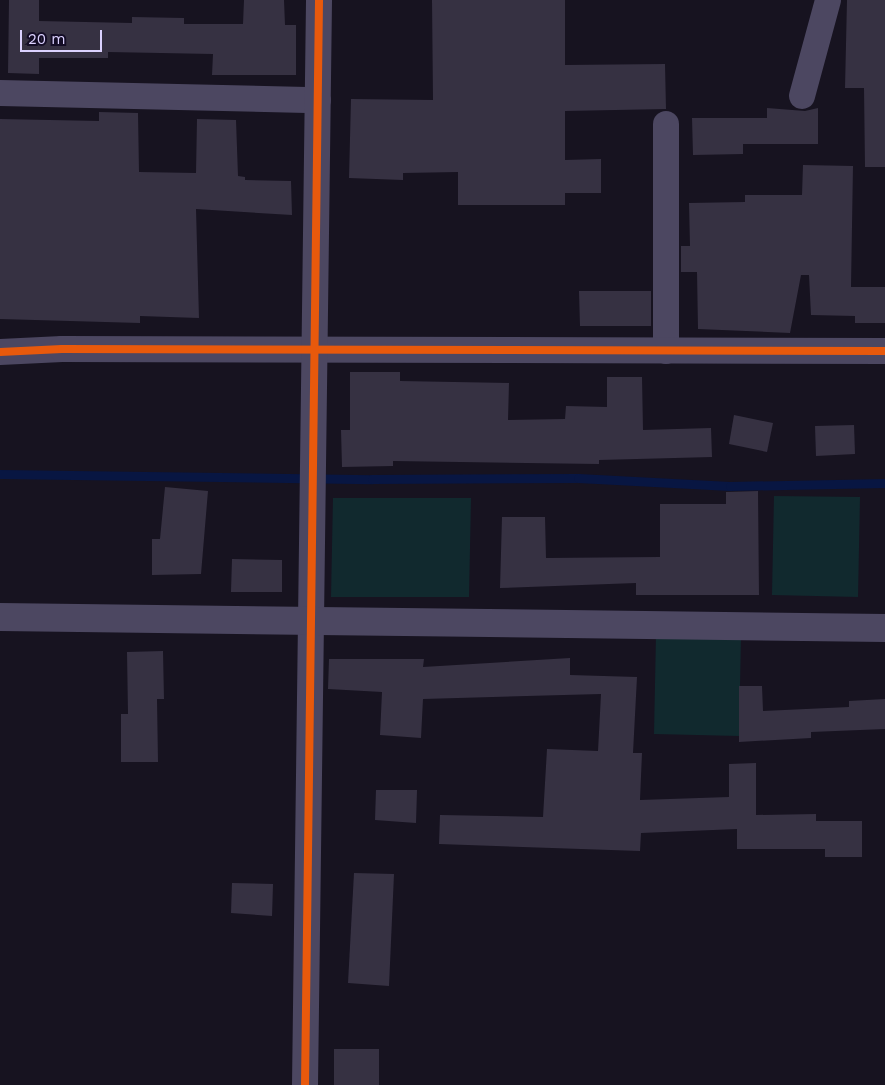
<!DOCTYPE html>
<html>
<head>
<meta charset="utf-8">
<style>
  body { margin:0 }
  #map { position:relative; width:885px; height:1085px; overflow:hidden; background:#171320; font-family:"Work Sans",sans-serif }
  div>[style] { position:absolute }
  .green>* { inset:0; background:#11292e }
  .stream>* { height:9px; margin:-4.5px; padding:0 4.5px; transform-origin:4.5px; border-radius:4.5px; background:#081642 }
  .building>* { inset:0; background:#363142 }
  .minor>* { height:26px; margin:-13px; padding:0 13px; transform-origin:13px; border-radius:13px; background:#4c4761 }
  .tertiary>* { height:28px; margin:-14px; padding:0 14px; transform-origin:14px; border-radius:14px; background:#4c4761 }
  .cycleway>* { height:8px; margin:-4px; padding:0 4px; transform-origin:4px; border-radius:4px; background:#e8590c }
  span { translate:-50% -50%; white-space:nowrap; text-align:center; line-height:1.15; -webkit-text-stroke:4px #140d26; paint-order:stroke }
  .scale { position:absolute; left:20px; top:30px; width:82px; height:22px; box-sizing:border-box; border:2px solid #dcd2ff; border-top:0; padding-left:6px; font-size:15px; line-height:18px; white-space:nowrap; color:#dcd2ff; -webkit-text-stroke:4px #140d26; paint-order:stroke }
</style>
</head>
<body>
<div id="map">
  <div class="green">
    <i style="clip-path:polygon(774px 496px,860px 497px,858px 597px,772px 595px)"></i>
    <i style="clip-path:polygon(333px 498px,471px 498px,469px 597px,331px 597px)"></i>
    <i style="clip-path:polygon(656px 635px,741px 636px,739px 736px,654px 734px)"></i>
  </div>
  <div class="stream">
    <i style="left:0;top:474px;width:372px;rotate:0.8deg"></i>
    <i style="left:372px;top:479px;width:206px;rotate:-0.3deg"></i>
    <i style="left:578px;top:478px;width:152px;rotate:3deg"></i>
    <i style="left:730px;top:486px;width:155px;rotate:-1.1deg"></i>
  </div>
  <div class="building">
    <i style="clip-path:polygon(9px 0,39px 0,39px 21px,132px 23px,132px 17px,184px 18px,184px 24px,243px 24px,244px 0,284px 0,285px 25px,296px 25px,296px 75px,212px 75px,213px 54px,108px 52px,108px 58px,39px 58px,39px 74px,8px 73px)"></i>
    <i style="clip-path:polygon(432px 0,565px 0,565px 65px,665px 64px,666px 109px,565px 111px,565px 160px,601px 159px,601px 193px,565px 193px,565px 205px,458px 205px,458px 172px,403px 173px,403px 180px,349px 178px,351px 99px,433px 100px)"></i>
    <i style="clip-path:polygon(847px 0,885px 0,885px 167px,865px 167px,864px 88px,845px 88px)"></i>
    <i style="clip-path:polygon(767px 108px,805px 111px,818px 108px,818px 144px,743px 144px,743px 154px,693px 155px,692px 118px,767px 118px)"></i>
    <i style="clip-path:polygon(99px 112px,138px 113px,139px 172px,196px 173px,197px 119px,236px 120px,238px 176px,245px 177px,245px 180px,291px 181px,292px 215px,196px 209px,199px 318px,140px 316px,140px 323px,0 319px,0 119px,99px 121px)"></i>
    <i style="clip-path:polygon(803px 165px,853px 166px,851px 287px,885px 287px,885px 323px,855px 323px,855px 316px,811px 315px,809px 275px,801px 275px,790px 333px,698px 329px,697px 272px,681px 272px,681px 246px,690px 246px,689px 203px,745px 202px,745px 195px,802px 195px)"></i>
    <i style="clip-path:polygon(579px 291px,651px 291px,651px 326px,580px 326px)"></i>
    <i style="clip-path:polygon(350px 372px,400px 372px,400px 381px,509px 383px,508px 420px,565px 419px,566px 406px,607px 407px,607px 377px,642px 377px,643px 430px,711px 428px,712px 457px,599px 460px,599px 464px,393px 461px,393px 466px,342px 467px,341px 430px,350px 430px)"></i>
    <i style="clip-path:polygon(734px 415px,773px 423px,767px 452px,729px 444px)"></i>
    <i style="clip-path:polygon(854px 425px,855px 454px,816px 456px,815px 426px)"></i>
    <i style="clip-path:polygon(165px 487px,208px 491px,201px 574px,152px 575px,152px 539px,160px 539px)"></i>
    <i style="clip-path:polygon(758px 491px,759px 595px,636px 595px,636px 583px,500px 588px,502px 517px,545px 517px,546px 558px,660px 557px,660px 504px,726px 504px,726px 492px)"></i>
    <i style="clip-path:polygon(232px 559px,282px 560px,282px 592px,231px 592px)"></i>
    <i style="clip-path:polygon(163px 651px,164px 699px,157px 699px,158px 762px,121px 762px,121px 714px,128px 714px,127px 652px)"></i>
    <i style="clip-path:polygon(570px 658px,570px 675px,637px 677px,633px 753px,642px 753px,640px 800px,729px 797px,729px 764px,756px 763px,756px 815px,816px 814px,816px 821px,862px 821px,862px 857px,825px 857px,825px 849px,737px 849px,737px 829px,641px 833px,640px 851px,439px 844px,440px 815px,543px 817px,547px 749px,598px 751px,601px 694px,423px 699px,421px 738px,380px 735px,382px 692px,328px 689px,329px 659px,424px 659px,423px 667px)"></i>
    <i style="clip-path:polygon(739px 686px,762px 686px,763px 711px,849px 707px,849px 701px,885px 699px,885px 729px,811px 732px,811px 738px,739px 742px)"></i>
    <i style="clip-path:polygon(376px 790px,417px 790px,416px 823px,375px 820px)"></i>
    <i style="clip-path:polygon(354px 873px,394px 874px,389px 986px,348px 983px)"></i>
    <i style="clip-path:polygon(232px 883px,273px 884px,272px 916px,231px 913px)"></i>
    <i style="clip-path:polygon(334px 1049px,379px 1049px,379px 1085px,334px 1085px)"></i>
  </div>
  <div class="minor">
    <i style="left:0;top:93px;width:318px;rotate:1.3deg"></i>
    <i style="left:802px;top:96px;width:99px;rotate:-74.8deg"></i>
    <i style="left:666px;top:124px;width:227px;rotate:90deg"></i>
    <i style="left:0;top:352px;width:62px;rotate:-2.8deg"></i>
    <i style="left:62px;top:349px;width:823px;rotate:0.14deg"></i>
    <i style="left:305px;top:1085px;width:1085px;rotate:-89.26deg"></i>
  </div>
  <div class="tertiary">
    <i style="left:0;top:617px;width:885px;rotate:0.71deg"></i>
  </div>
  <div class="cycleway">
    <i style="left:0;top:352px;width:62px;rotate:-2.8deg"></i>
    <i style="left:62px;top:349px;width:823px;rotate:0.14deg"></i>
    <i style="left:305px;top:1085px;width:1085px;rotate:-89.26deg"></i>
  </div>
  <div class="scale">20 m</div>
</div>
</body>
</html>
